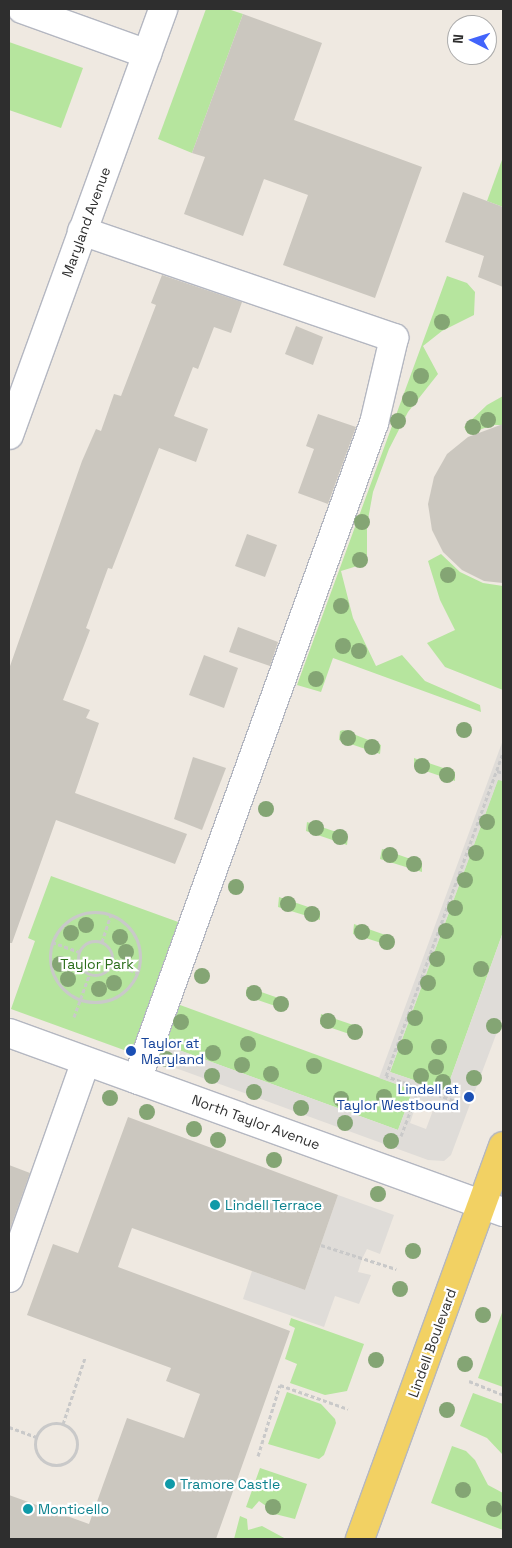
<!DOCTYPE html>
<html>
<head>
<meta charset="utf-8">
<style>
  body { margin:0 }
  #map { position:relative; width:512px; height:1548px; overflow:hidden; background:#efe9e1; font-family:"Space Grotesk",sans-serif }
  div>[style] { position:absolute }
  .green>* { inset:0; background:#b6e59e }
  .plaza>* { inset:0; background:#dfdcd8 }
  .building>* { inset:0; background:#cbc7bf }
  .path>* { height:3px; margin-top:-1.5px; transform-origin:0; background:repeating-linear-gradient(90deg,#c9c9c9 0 4px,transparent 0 6.5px) }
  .path>.ring { margin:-1.5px; padding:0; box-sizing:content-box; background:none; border:3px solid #c9c9c9; border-radius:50% }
  .roads { filter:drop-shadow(1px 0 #b4b7c1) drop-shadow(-1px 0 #b4b7c1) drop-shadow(0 1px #b4b7c1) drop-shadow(0 -1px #b4b7c1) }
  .minor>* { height:28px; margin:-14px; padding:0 14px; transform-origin:14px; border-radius:14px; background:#fff }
  .major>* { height:28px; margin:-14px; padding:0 14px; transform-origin:14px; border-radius:14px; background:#f2d163 }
  .trees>* { width:16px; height:16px; margin:-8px; border-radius:50%; background:#84a574 }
  .dots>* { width:14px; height:14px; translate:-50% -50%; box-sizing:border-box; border:2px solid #fff; border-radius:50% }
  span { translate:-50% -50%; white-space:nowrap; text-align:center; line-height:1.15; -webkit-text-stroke:4.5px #fff; paint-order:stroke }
  .street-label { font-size:14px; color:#2e2e2e }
  .park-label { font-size:14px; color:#2c6e1b }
  .transit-label { font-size:14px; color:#164399 }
  .left { translate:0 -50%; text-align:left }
  .right { translate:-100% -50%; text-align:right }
  .culture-label { font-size:14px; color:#0d838f }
  .frame { position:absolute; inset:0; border:10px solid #2e2e2e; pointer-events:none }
  .north { position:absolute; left:447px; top:15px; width:50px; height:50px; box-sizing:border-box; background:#fff; border:1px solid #ababab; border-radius:50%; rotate:275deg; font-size:14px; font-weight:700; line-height:20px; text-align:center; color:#2e2e2e }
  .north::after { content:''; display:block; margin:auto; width:18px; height:22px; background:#4264fb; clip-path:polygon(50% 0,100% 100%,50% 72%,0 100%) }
</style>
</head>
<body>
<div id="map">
  <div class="green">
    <i style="clip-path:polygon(206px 9px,228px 9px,243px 14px,192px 153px,158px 139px)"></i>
    <i style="clip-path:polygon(9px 42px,83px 68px,61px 128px,9px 110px)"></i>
    <i style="clip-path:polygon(503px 157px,503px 207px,487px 201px)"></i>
    <i style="clip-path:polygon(447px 276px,467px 283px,475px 292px,474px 315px,442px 331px,423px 346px,438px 374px,408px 412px,389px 449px,373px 492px,367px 525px,367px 563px,341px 571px,353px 618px,376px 666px,402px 655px,425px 681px,480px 705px,481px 712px,333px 658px,321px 692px,297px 685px)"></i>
    <i style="clip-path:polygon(503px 396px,503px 425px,493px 425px,468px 434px,464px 427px,487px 405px)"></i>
    <i style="clip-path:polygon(441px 554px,460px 572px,483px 583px,503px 586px,503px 690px,445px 667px,427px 643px,455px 630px,440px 600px,428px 561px)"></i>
    <i style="clip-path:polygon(343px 730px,381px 745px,380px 754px,339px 740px,340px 731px)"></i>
    <i style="clip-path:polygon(414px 758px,455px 772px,455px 781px,414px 767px)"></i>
    <i style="clip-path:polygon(498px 779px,503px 781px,503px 932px,446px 1091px,390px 1072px)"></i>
    <i style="clip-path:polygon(307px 822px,348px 836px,347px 845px,306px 831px)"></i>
    <i style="clip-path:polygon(382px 849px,422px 863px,422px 872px,380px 859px)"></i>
    <i style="clip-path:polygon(51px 876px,181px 923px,135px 1054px,11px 1009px,35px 941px,28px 938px)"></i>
    <i style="clip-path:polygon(279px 897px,320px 911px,320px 920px,278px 907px)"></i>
    <i style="clip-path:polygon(354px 924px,394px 938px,394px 947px,353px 934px)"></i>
    <i style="clip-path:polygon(247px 987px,287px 1001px,287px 1010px,246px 996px)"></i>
    <i style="clip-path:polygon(180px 1005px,413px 1090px,398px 1130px,165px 1045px)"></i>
    <i style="clip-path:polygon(321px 1014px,362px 1028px,361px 1038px,320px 1024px)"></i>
    <i style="clip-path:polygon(503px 1310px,503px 1387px,478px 1378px)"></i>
    <i style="clip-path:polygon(291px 1318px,364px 1344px,347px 1391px,325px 1395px,290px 1383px,297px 1364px,285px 1359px,295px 1328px,289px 1325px)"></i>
    <i style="clip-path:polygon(287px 1392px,321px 1404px,335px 1419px,336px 1423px,324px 1455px,319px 1459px,268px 1444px)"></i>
    <i style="clip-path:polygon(473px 1393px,503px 1404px,503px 1455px,487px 1438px,460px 1426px)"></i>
    <i style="clip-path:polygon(452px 1446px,466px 1451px,475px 1460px,488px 1485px,503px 1493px,503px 1530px,431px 1503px)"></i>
    <i style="clip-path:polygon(260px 1468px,307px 1484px,295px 1519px,267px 1512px,266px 1506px,259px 1501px,252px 1509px,246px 1507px)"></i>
    <i style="clip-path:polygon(240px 1516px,247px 1519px,248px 1530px,262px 1526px,286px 1539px,234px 1539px)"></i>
  </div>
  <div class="plaza">
    <i style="clip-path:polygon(evenodd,503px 740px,503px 781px,498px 780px,390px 1072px,446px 1091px,503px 932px,503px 1016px,451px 1155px,444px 1161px,428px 1160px,159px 1062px,165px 1045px,398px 1130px,413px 1090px,379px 1078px,503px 740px,418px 1099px,435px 1105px,426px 1129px,410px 1123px,418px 1099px)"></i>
    <i style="clip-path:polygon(338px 1195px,394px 1215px,380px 1254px,367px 1249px,362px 1259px,358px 1272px,371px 1275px,359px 1304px,335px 1296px,324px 1327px,243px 1299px,252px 1271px,305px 1290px)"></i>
  </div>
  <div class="building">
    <i style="clip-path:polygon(243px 14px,322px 43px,294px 120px,422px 167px,375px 298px,283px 265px,308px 195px,264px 179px,243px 236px,184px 214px,205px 157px,192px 153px)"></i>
    <i style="clip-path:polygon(463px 192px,503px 207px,503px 287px,478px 277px,484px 256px,445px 242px)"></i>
    <i style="clip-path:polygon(162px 275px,242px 302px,231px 333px,214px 327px,198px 369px,193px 367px,174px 416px,208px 429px,196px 462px,159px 448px,112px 569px,108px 568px,86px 628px,90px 630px,63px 700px,90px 710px,86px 718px,99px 723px,75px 793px,187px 834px,175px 864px,56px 820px,12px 943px,9px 943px,9px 669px,82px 461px,96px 429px,101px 431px,114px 394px,121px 396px,156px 305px,151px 303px)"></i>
    <i style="clip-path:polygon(296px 326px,323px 337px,313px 365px,285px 354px)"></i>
    <i style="clip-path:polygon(318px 414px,356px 427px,328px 504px,298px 493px,314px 449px,306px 446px)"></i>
    <i style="clip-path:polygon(503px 424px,503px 583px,484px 581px,462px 570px,443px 552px,432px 530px,428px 504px,434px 477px,447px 454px,468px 437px)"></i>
    <i style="clip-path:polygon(247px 534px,277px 545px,265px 577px,235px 566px)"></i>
    <i style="clip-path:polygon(238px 627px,278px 642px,270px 666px,229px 652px)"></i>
    <i style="clip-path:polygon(204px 655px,238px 668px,224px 708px,189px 695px)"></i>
    <i style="clip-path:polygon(193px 757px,226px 768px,202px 830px,174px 819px)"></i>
    <i style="clip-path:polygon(128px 1117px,338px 1195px,305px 1290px,132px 1228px,118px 1267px,290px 1331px,216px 1539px,9px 1539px,9px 1495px,89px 1524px,127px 1418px,184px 1438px,200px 1394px,166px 1381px,171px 1368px,27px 1315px,53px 1244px,78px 1253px)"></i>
    <i style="clip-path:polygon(9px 1165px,30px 1173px,9px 1232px)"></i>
  </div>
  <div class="path">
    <i style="left:497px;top:771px;width:6px;rotate:18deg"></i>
    <i class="ring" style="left:50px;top:912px;width:87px;height:87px"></i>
    <i class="ring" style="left:78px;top:941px;width:31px;height:31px"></i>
    <i style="left:52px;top:942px;width:30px;rotate:20deg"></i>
    <i style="left:102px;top:942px;width:29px;rotate:-72deg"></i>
    <i style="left:111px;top:963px;width:29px;rotate:20deg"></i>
    <i style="left:74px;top:1017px;width:47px;rotate:-70deg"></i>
    <i style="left:419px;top:1088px;width:35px;rotate:-160deg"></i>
    <i style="left:386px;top:1076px;width:344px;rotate:-70.1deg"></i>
    <i style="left:401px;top:1136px;width:51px;rotate:-69.4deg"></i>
    <i style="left:419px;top:1088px;width:41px;rotate:19.7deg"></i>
    <i style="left:321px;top:1245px;width:79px;rotate:17.7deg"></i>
    <i style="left:469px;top:1381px;width:37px;rotate:22deg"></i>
    <i class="ring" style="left:35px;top:1423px;width:39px;height:39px"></i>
    <i style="left:63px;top:1424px;width:70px;rotate:-71.6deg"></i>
    <i style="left:9px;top:1427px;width:30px;rotate:20deg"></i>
    <i style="left:258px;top:1456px;width:74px;rotate:-72.8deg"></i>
    <i style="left:280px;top:1385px;width:72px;rotate:19.4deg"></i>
  </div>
  <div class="roads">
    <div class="minor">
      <i style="left:22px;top:9px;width:133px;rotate:19.8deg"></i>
      <i style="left:82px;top:231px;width:330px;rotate:18.9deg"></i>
      <i style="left:394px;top:338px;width:87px;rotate:103.2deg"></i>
      <i style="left:374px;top:423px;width:698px;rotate:109.84deg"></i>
      <i style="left:9px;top:435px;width:453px;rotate:-70.1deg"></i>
      <i style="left:9px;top:1033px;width:525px;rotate:19.92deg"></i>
      <i style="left:9px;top:1278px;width:230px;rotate:-70.5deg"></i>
    </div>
    <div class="major">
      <i style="left:360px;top:1539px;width:418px;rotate:-70deg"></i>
    </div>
  </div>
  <div class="trees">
    <i style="left:442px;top:322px"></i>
    <i style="left:421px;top:376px"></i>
    <i style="left:410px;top:399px"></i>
    <i style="left:488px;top:420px"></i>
    <i style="left:398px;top:421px"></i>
    <i style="left:473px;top:427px"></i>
    <i style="left:362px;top:522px"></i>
    <i style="left:360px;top:560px"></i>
    <i style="left:448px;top:575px"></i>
    <i style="left:341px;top:606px"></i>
    <i style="left:343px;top:646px"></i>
    <i style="left:359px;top:651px"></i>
    <i style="left:316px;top:679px"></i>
    <i style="left:464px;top:730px"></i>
    <i style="left:348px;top:738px"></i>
    <i style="left:372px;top:747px"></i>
    <i style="left:422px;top:766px"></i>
    <i style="left:447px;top:775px"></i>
    <i style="left:266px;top:809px"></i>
    <i style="left:487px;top:822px"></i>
    <i style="left:316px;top:828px"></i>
    <i style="left:340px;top:837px"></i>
    <i style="left:476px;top:853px"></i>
    <i style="left:390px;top:855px"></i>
    <i style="left:414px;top:864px"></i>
    <i style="left:465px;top:880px"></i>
    <i style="left:236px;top:887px"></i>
    <i style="left:288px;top:904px"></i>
    <i style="left:455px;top:908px"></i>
    <i style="left:312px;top:914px"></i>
    <i style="left:86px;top:925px"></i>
    <i style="left:446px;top:931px"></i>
    <i style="left:362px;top:932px"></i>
    <i style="left:71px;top:933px"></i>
    <i style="left:120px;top:937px"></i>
    <i style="left:387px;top:942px"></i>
    <i style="left:126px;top:952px"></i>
    <i style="left:437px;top:959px"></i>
    <i style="left:60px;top:964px"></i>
    <i style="left:481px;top:969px"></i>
    <i style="left:202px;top:976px"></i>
    <i style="left:68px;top:979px"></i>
    <i style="left:114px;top:983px"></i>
    <i style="left:428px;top:983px"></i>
    <i style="left:99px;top:989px"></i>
    <i style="left:254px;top:993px"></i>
    <i style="left:281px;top:1004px"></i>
    <i style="left:415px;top:1018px"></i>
    <i style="left:328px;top:1021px"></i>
    <i style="left:181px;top:1022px"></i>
    <i style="left:494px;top:1026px"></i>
    <i style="left:355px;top:1032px"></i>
    <i style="left:248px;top:1044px"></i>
    <i style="left:405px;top:1047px"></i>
    <i style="left:439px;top:1047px"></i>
    <i style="left:213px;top:1053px"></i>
    <i style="left:166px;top:1059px"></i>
    <i style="left:242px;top:1065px"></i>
    <i style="left:314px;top:1066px"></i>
    <i style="left:436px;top:1067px"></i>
    <i style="left:271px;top:1074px"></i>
    <i style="left:212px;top:1076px"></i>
    <i style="left:421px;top:1076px"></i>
    <i style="left:474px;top:1078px"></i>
    <i style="left:443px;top:1082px"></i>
    <i style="left:254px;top:1092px"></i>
    <i style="left:384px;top:1097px"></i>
    <i style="left:110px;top:1098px"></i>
    <i style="left:341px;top:1099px"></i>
    <i style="left:301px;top:1108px"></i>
    <i style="left:147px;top:1112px"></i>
    <i style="left:345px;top:1123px"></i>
    <i style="left:194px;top:1129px"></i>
    <i style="left:218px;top:1140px"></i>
    <i style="left:391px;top:1141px"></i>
    <i style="left:274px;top:1160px"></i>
    <i style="left:378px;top:1194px"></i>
    <i style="left:413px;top:1251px"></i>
    <i style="left:400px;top:1289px"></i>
    <i style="left:483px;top:1315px"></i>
    <i style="left:376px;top:1360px"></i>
    <i style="left:465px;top:1364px"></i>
    <i style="left:447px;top:1410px"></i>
    <i style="left:463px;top:1490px"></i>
    <i style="left:273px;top:1507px"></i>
    <i style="left:494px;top:1509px"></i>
  </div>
  <div class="dots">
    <i style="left:131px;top:1051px;background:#1a4fb4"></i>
    <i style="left:469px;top:1097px;background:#1a4fb4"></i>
    <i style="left:215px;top:1205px;background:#0f9aa8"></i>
    <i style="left:170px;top:1484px;background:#0f9aa8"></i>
    <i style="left:28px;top:1509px;background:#0f9aa8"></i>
  </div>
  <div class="street-label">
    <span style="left:86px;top:222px;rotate:-70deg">Maryland Avenue</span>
    <span style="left:256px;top:1122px;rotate:20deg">North Taylor Avenue</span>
    <span style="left:432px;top:1343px;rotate:-70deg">Lindell Boulevard</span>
  </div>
  <div class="park-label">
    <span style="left:97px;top:964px">Taylor Park</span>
  </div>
  <div class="transit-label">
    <span class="left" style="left:141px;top:1051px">Taylor at<br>Maryland</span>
    <span class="right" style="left:459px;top:1097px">Lindell at<br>Taylor Westbound</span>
  </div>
  <div class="culture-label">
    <span class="left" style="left:225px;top:1205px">Lindell Terrace</span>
    <span class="left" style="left:180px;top:1484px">Tramore Castle</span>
    <span class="left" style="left:38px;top:1509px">Monticello</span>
  </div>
  <div class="frame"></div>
  <div class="north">N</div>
</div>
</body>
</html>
